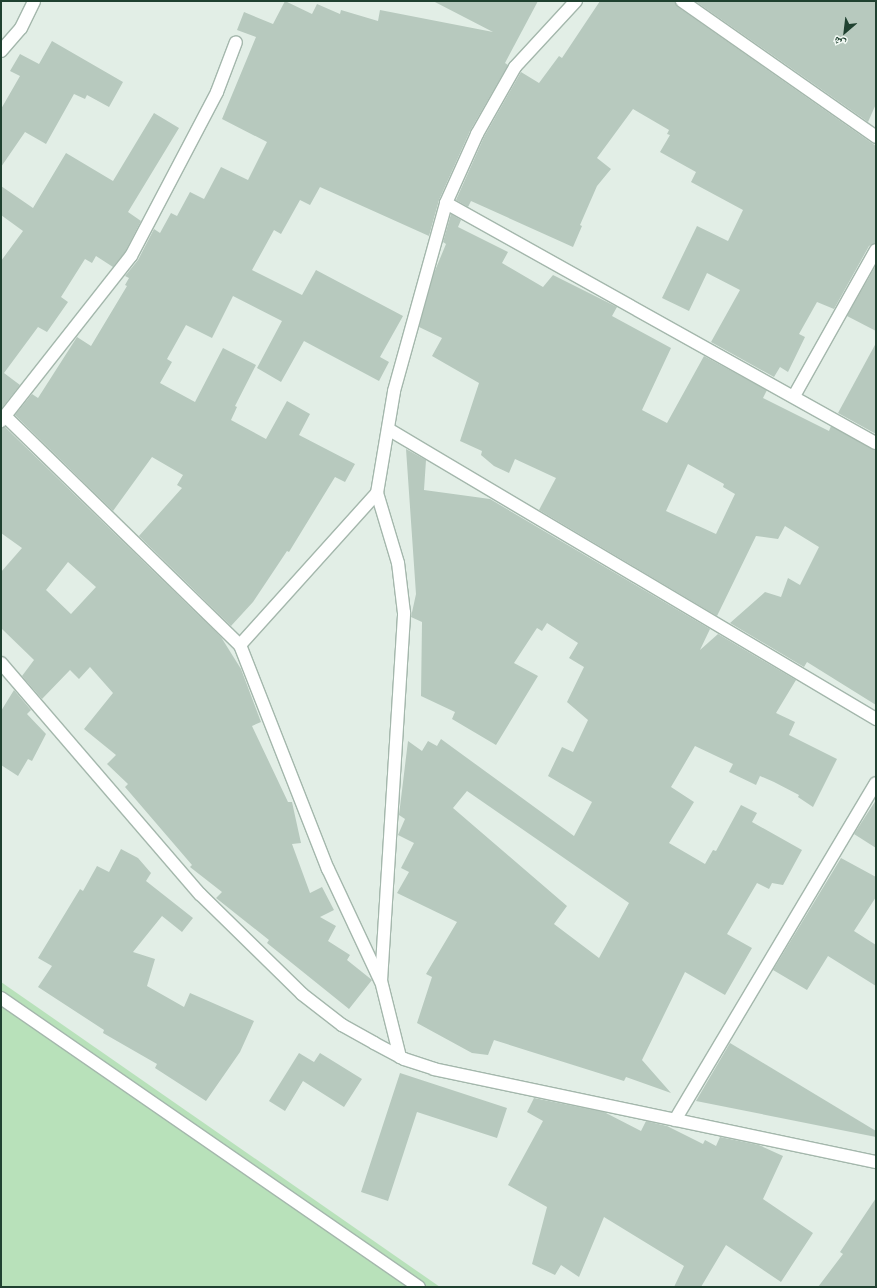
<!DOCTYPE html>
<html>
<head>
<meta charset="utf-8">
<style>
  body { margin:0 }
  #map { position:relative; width:877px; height:1288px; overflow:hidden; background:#e2eee6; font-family:Quicksand,"Noto Naskh Arabic",sans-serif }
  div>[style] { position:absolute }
  .green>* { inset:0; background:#b8e1ba }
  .building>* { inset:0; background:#b7c9be }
  .roads { filter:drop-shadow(1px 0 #a4b7ac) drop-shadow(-1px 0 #a4b7ac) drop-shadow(0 1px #a4b7ac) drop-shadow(0 -1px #a4b7ac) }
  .minor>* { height:12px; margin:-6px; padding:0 6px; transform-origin:6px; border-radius:6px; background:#fff }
  .tertiary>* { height:12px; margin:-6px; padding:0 6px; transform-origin:6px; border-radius:6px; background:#fff }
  span { translate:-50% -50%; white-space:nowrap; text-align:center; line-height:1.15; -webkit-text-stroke:4px #f3faf5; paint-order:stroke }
  .frame { position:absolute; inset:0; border:2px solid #1f4130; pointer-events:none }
  .north { position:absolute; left:825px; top:12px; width:40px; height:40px; -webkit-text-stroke:3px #f3faf5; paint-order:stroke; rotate:208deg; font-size:11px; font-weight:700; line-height:16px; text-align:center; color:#1f4130 }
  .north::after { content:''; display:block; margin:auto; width:14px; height:18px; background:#1f4130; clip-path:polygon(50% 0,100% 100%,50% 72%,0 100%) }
</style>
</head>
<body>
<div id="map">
  <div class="green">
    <i style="clip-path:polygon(1px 982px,440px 1287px,1px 1287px)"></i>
  </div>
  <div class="building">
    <i style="clip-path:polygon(285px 1px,312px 14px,317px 4px,340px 14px,341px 10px,378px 21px,380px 10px,493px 32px,433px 1px,538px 1px,505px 63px,508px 65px,470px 131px,439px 200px,429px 236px,320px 187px,310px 205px,300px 200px,281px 234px,274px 230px,252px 270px,302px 295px,316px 270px,403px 316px,380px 357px,389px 362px,379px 381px,304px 341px,281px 382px,257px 368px,282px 321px,233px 296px,212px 338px,186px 325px,167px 359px,172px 362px,160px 383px,195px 402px,223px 348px,256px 365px,235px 406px,237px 407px,231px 420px,266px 439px,287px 401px,310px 414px,299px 435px,355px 464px,345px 482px,335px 477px,289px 552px,287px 551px,253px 602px,231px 626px,139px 536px,182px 488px,177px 485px,183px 475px,152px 457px,113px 511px,15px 415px,32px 394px,38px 398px,77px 337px,91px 346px,127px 286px,125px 285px,129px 278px,125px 276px,138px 260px,154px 229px,160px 233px,171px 213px,177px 216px,190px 192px,204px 199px,221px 167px,248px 180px,267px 142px,222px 119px,256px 37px,237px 30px,244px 12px,273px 24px)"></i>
    <i style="clip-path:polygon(600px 1px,675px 1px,678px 7px,876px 146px,876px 243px,869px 246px,834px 309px,817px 302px,799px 334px,805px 337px,788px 372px,780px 367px,774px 377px,711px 342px,740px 290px,707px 273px,689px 311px,662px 298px,697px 226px,728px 241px,743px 210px,691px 182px,696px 172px,660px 152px,670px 135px,667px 134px,669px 130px,633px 109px,597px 158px,611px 169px,597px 186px,580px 225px,582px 226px,573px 247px,471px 201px,468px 207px,456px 200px,484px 137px,521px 72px,539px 83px,559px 56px,562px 58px)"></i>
    <i style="clip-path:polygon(695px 1px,876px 1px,876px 104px,868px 122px)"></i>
    <i style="clip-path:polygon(52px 41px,123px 82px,109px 107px,87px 95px,85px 99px,74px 94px,46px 144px,25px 132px,1px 167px,1px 109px,20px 76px,10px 71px,20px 54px,39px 64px)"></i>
    <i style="clip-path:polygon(154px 113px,179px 128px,128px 212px,141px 221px,125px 252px,113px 267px,96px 256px,92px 263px,85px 259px,61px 297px,68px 302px,47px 332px,38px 327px,4px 373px,20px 385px,1px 409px,1px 261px,23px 231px,1px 215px,1px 186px,33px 208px,66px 153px,113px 181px)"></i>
    <i style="clip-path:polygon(evenodd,451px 214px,461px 220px,458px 227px,508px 252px,502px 263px,543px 287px,553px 275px,617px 307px,612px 316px,671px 348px,642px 410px,667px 423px,704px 356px,767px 390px,763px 398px,829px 431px,831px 426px,876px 450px,876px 705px,807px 662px,804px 667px,730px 623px,765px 592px,781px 597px,788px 578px,800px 585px,819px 547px,785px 526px,778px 539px,756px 536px,717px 616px,539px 510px,556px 478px,515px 459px,509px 473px,494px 466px,481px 455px,482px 451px,460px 441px,479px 383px,432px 356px,442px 338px,419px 327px,434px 273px,446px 244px,443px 242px,451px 214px,688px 464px,724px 484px,723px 487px,735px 494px,716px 534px,666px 511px,688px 464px)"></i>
    <i style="clip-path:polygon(876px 265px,876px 331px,847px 316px)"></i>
    <i style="clip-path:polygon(876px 343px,876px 434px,838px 413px)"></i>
    <i style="clip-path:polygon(evenodd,5px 427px,221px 637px,241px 669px,261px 722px,252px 726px,288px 802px,292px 802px,301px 843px,292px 844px,310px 893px,322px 887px,334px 910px,320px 917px,336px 926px,328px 941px,350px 955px,347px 960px,372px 980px,349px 1009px,267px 943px,269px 940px,216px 898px,222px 892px,190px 867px,192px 865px,125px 787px,128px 784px,107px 764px,116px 755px,84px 729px,113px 693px,90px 667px,79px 679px,70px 670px,42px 699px,22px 676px,34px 660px,1px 628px,1px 572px,22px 548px,1px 533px,1px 428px,5px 427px,68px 562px,96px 587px,71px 614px,46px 590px,68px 562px)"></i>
    <i style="clip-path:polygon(evenodd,406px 449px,426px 460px,424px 490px,490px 499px,710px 629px,700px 650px,718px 634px,796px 680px,776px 713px,795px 722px,789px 735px,837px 759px,813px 807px,798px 797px,799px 795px,774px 782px,760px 776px,756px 785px,729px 772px,733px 764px,695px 746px,671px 787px,694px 802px,669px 843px,705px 864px,713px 850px,716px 851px,741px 805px,757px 813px,752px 822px,802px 850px,783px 885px,772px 883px,769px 889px,757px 883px,727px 934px,752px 948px,725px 995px,685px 972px,642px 1060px,671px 1093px,626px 1077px,624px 1081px,494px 1040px,488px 1055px,472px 1053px,417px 1023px,432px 977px,426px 974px,457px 922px,397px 893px,409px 872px,401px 868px,414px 843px,398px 835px,405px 819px,399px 815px,408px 741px,422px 751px,428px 741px,437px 746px,441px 739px,574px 836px,592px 802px,548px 776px,562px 747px,573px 752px,588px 720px,567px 702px,584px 667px,569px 658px,578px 643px,547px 623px,542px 631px,537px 628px,514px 663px,538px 676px,496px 745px,452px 719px,455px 712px,421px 696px,422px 622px,411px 617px,416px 594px,406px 449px,467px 791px,629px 903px,599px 958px,554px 924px,567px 906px,453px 808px,467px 791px)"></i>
    <i style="clip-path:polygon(14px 690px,31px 710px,27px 714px,46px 734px,32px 761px,28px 759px,18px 776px,1px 765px,1px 711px)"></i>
    <i style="clip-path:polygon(876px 800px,876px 848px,854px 834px)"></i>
    <i style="clip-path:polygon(121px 849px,138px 858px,151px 873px,146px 881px,193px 918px,182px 932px,162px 916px,133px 952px,155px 959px,147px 986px,184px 1007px,190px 993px,254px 1021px,240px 1052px,206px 1101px,155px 1068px,157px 1064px,103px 1033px,104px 1030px,38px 987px,52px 966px,38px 958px,80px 889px,83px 891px,97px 866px,109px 872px)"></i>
    <i style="clip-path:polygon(841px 858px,876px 877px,876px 897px,854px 931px,876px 945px,876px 986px,828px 956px,807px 990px,773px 970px)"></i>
    <i style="clip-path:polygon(730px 1043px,876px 1131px,876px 1137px,696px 1101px)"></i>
    <i style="clip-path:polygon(299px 1053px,314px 1062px,320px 1053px,362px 1079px,344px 1107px,303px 1081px,285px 1111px,269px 1101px)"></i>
    <i style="clip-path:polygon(400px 1073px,507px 1108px,497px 1138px,417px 1112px,388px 1201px,361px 1192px)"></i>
    <i style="clip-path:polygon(534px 1098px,604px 1112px,641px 1131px,646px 1121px,667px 1126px,703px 1144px,705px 1140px,716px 1146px,720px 1137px,759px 1145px,783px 1156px,763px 1199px,813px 1233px,781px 1282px,726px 1245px,701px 1287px,674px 1287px,684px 1266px,604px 1217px,579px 1277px,561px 1265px,555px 1275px,532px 1264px,547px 1207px,508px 1185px,543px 1121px,527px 1112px)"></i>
    <i style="clip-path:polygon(876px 1198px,876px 1287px,818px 1287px,843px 1254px,840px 1252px)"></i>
  </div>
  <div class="roads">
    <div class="minor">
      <i style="left:682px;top:1px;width:237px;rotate:35deg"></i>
      <i style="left:1px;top:51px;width:30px;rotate:-49deg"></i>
      <i style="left:21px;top:28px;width:30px;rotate:-64deg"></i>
      <i style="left:446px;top:203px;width:492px;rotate:29.2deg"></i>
      <i style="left:794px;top:396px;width:167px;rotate:-60.7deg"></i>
      <i style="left:5px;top:416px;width:328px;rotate:44.3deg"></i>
      <i style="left:240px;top:645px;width:241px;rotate:68.6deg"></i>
      <i style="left:328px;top:869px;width:123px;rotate:64.9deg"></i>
      <i style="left:1px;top:421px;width:210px;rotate:-51.8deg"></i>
      <i style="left:131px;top:256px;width:185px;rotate:-62.3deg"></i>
      <i style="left:217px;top:92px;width:53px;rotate:-69.2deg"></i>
      <i style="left:388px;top:429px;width:568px;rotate:30.72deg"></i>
      <i style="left:240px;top:645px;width:205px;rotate:-48deg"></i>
      <i style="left:1px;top:998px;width:508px;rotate:34.66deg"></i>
      <i style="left:400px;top:1057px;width:78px;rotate:-104deg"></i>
      <i style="left:381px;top:981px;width:369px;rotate:-86.4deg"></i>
      <i style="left:404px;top:613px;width:50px;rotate:-96.8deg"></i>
      <i style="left:398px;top:563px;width:73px;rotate:-106.7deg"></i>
      <i style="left:377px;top:493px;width:103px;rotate:-80.5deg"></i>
      <i style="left:394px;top:391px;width:195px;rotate:-74.5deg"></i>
      <i style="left:446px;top:203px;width:76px;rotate:-65.8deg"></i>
      <i style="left:477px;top:134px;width:77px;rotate:-60.4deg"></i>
      <i style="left:515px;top:67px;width:90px;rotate:-47.3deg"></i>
      <i style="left:675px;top:1120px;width:392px;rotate:-59.2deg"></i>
    </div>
    <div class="tertiary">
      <i style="left:1px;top:663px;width:305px;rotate:49.3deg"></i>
      <i style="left:200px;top:894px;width:143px;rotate:44.4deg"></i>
      <i style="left:302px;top:994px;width:51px;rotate:37.8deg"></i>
      <i style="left:342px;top:1025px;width:37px;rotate:29deg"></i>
      <i style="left:374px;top:1043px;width:34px;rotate:28deg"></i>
      <i style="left:404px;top:1059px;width:32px;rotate:18deg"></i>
      <i style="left:434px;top:1069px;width:452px;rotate:11.9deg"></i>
    </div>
  </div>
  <div class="frame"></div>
  <div class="north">ش</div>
</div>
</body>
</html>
